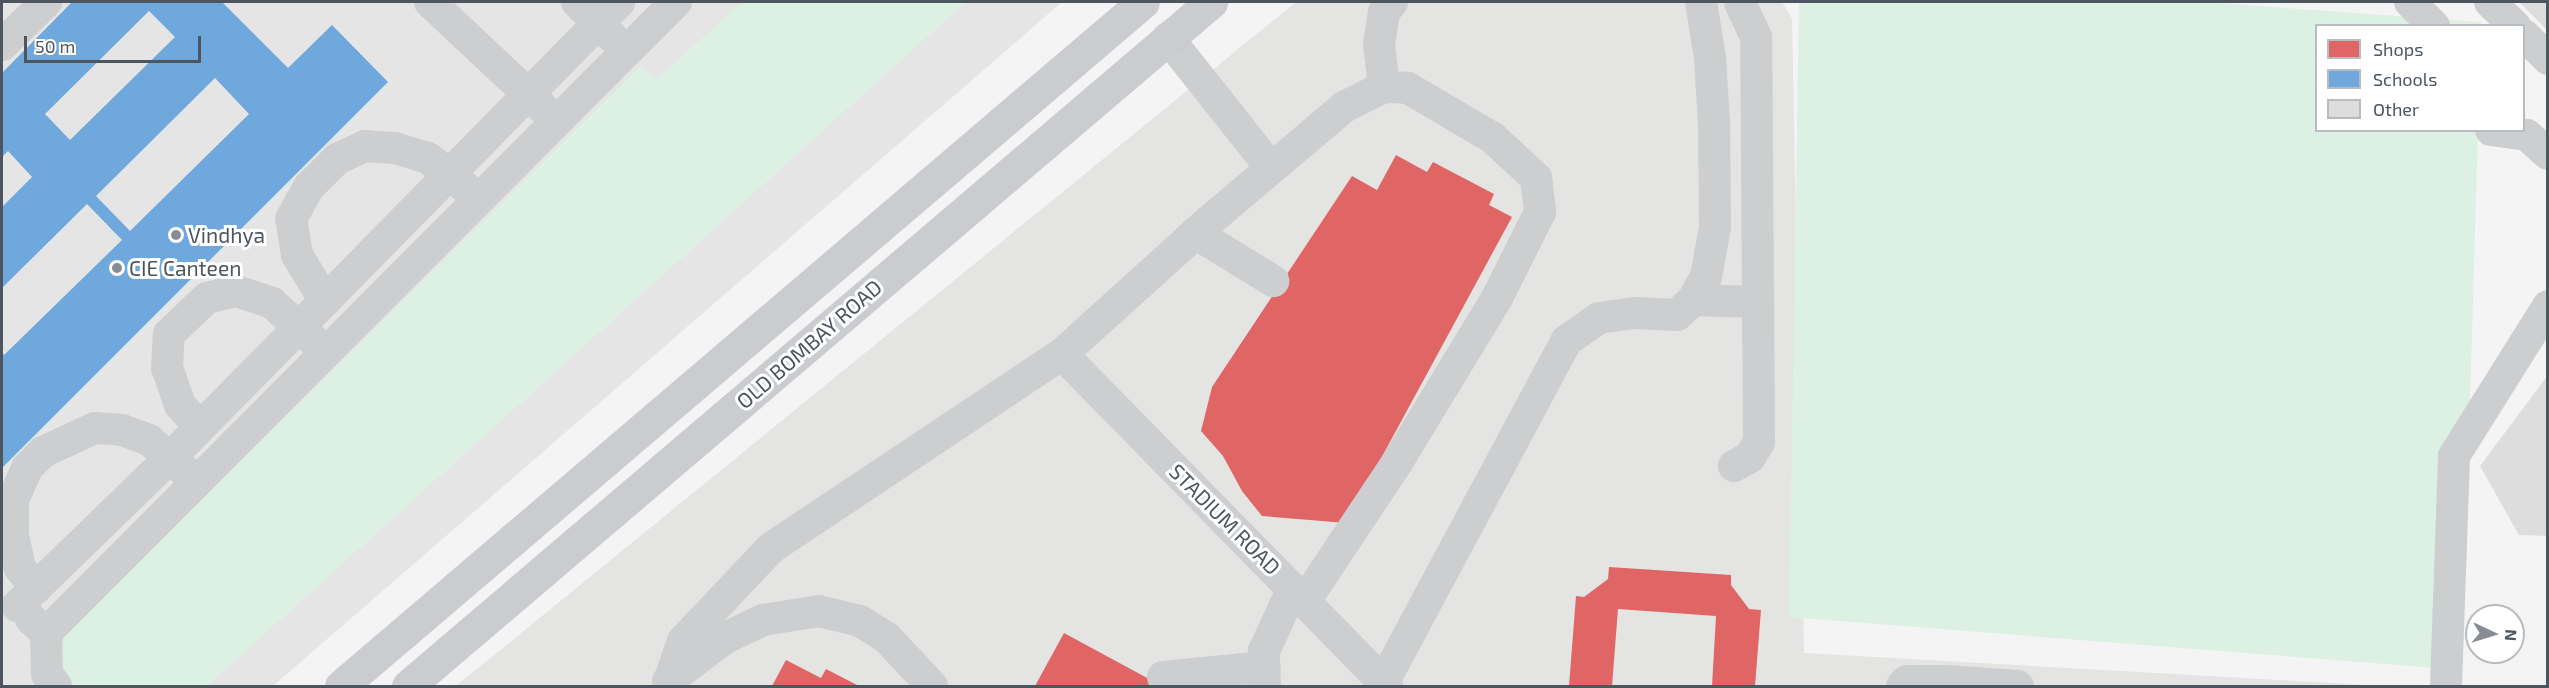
<!DOCTYPE html>
<html>
<head>
<meta charset="utf-8">
<style>
  body { margin:0 }
  #map { position:relative; width:2549px; height:688px; overflow:hidden; background:#f4f4f4; font-family:"Exo 2",sans-serif }
  div>[style] { position:absolute }
  .commercial>* { inset:0; background:#e4e4e2 }
  .education>* { inset:0; background:#e6e5e5 }
  .green>* { inset:0; background:#dcf0e4 }
  .shops>* { inset:0; background:#e06666 }
  .schools>* { inset:0; background:#6fa8dc }
  .building>* { inset:0; background:#ddddde }
  .minor>* { height:32px; margin:-16px; padding:0 16px; transform-origin:16px; border-radius:16px; background:#cccecf }
  .major>* { height:33px; margin:-16.5px; padding:0 16.5px; transform-origin:16.5px; border-radius:16.5px; background:#cacccf }
  .dots>* { width:16px; height:16px; translate:-50% -50%; box-sizing:border-box; border:3px solid #fff; border-radius:50% }
  span { translate:-50% -50%; white-space:nowrap; text-align:center; line-height:1.15; -webkit-text-stroke:6px #fff; paint-order:stroke }
  .poi-label { font-size:21px; color:#4d565e }
  .left { translate:0 -50%; text-align:left }
  .street-label { font-size:21px; color:#4d565e }
  .frame { position:absolute; inset:0; border:3px solid #4d565e; pointer-events:none }
  .legend { position:absolute; left:2315px; top:24px; width:210px; height:108px; box-sizing:border-box; background:#fff; border:2px solid #b8bbbf; margin:0; padding:8px 10px; list-style:none; font-size:18px; color:#4d565e }
  .legend li { display:flex; align-items:center; gap:12px; height:30px }
  .legend b { width:30px; border:2px solid #b8bbbf }
  .north { position:absolute; left:2465px; top:604px; width:60px; height:60px; box-sizing:border-box; background:#fff; border:2px solid #b8bbbf; border-radius:50%; rotate:94deg; font-size:16px; font-weight:700; line-height:24px; text-align:center; color:#4d565e }
  .north::after { content:''; display:block; margin:auto; width:21px; height:27px; background:#878d92; clip-path:polygon(50% 0,100% 100%,50% 72%,0 100%) }
  .scale { position:absolute; left:24px; top:36px; width:177px; height:27px; box-sizing:border-box; border:3px solid #4d565e; border-top:0; padding-left:8px; font-size:18px; line-height:21px; white-space:nowrap; color:#4d565e; -webkit-text-stroke:4px #fff; paint-order:stroke }
</style>
</head>
<body>
<div id="map">
  <div class="commercial">
    <i style="clip-path:polygon(1296px 2px,1782px 2px,1792px 19px,1804px 653px,2384px 686px,456px 686px)"></i>
  </div>
  <div class="education">
    <i style="clip-path:polygon(2px 2px,1062px 2px,273px 686px,2px 686px)"></i>
  </div>
  <div class="green">
    <i style="clip-path:polygon(742px 2px,966px 2px,207px 686px,71px 686px,62px 676px,64px 637px,640px 66px,657px 79px)"></i>
    <i style="clip-path:polygon(1799px 2px,2204px 2px,2481px 22px,2481px 26px,2316px 26px,2316px 130px,2478px 131px,2462px 670px,1789px 617px)"></i>
  </div>
  <div class="shops">
    <i style="clip-path:polygon(1396px 155px,1427px 172px,1433px 162px,1494px 194px,1489px 205px,1512px 217px,1346px 523px,1262px 516px,1242px 491px,1223px 456px,1201px 431px,1212px 387px,1352px 176px,1377px 190px)"></i>
    <i style="clip-path:polygon(1609px 567px,1731px 575px,1731px 585px,1749px 609px,1761px 610px,1755px 686px,1712px 686px,1716px 616px,1618px 609px,1612px 686px,1569px 686px,1576px 596px,1584px 597px,1608px 579px)"></i>
    <i style="clip-path:polygon(1064px 633px,1162px 686px,1035px 686px)"></i>
    <i style="clip-path:polygon(786px 660px,821px 678px,826px 669px,859px 686px,772px 686px)"></i>
  </div>
  <div class="schools">
    <i style="clip-path:polygon(evenodd,72px 2px,222px 2px,288px 68px,332px 25px,388px 82px,2px 468px,2px 352px,4px 355px,122px 240px,87px 204px,2px 288px,2px 207px,32px 177px,8px 151px,2px 157px,2px 73px,72px 2px,149px 11px,175px 37px,70px 140px,45px 114px,149px 11px,72px 2px,215px 78px,249px 114px,130px 231px,96px 196px,215px 78px)"></i>
  </div>
  <div class="building">
    <i style="clip-path:polygon(2519px 2px,2548px 2px,2548px 31px)"></i>
    <i style="clip-path:polygon(2548px 375px,2548px 536px,2519px 535px,2480px 466px)"></i>
  </div>
  <div class="minor">
    <i style="left:430px;top:2px;width:155px;rotate:43.2deg"></i>
    <i style="left:577px;top:2px;width:49px;rotate:45deg"></i>
    <i style="left:2410px;top:2px;width:34px;rotate:45deg"></i>
    <i style="left:2490px;top:2px;width:35px;rotate:44deg"></i>
    <i style="left:2524px;top:35px;width:34px;rotate:45deg"></i>
    <i style="left:1168px;top:38px;width:166px;rotate:51.6deg"></i>
    <i style="left:2px;top:45px;width:62px;rotate:-44.3deg"></i>
    <i style="left:1384px;top:87px;width:43px;rotate:-96.6deg"></i>
    <i style="left:1379px;top:44px;width:32px;rotate:-81deg"></i>
    <i style="left:1384px;top:12px;width:13px;rotate:-51deg"></i>
    <i style="left:2491px;top:130px;width:36px;rotate:8deg"></i>
    <i style="left:2527px;top:135px;width:28px;rotate:42deg"></i>
    <i style="left:1195px;top:233px;width:92px;rotate:31.6deg"></i>
    <i style="left:1693px;top:300px;width:64px;rotate:1.8deg"></i>
    <i style="left:325px;top:301px;width:54px;rotate:-121.3deg"></i>
    <i style="left:297px;top:255px;width:36px;rotate:-99deg"></i>
    <i style="left:291px;top:219px;width:37px;rotate:-61deg"></i>
    <i style="left:309px;top:187px;width:40px;rotate:-45deg"></i>
    <i style="left:337px;top:159px;width:31px;rotate:-25deg"></i>
    <i style="left:365px;top:146px;width:30px;rotate:4deg"></i>
    <i style="left:395px;top:148px;width:34px;rotate:17deg"></i>
    <i style="left:428px;top:158px;width:46px;rotate:37.9deg"></i>
    <i style="left:1062px;top:354px;width:465px;rotate:45.6deg"></i>
    <i style="left:200px;top:427px;width:30px;rotate:-132deg"></i>
    <i style="left:180px;top:405px;width:39px;rotate:-109deg"></i>
    <i style="left:167px;top:368px;width:34px;rotate:-87deg"></i>
    <i style="left:169px;top:334px;width:52px;rotate:-43.5deg"></i>
    <i style="left:207px;top:298px;width:30px;rotate:-14deg"></i>
    <i style="left:236px;top:291px;width:38px;rotate:18deg"></i>
    <i style="left:272px;top:303px;width:58px;rotate:42.2deg"></i>
    <i style="left:1734px;top:466px;width:18px;rotate:-29deg"></i>
    <i style="left:1750px;top:457px;width:17px;rotate:-59deg"></i>
    <i style="left:1759px;top:442px;width:405px;rotate:-90.4deg"></i>
    <i style="left:1756px;top:37px;width:38px;rotate:-115deg"></i>
    <i style="left:36px;top:588px;width:26px;rotate:-129deg"></i>
    <i style="left:20px;top:568px;width:33px;rotate:-102deg"></i>
    <i style="left:13px;top:536px;width:36px;rotate:-90deg"></i>
    <i style="left:13px;top:500px;width:35px;rotate:-66deg"></i>
    <i style="left:27px;top:468px;width:23px;rotate:-45deg"></i>
    <i style="left:43px;top:452px;width:57px;rotate:-24.8deg"></i>
    <i style="left:95px;top:428px;width:27px;rotate:4deg"></i>
    <i style="left:122px;top:430px;width:29px;rotate:20deg"></i>
    <i style="left:149px;top:440px;width:49px;rotate:40.9deg"></i>
    <i style="left:17px;top:606px;width:214px;rotate:-44.1deg"></i>
    <i style="left:171px;top:457px;width:639px;rotate:-45.44deg"></i>
    <i style="left:31px;top:619px;width:21px;rotate:43deg"></i>
    <i style="left:46px;top:633px;width:41px;rotate:88.6deg"></i>
    <i style="left:47px;top:674px;width:15px;rotate:53deg"></i>
    <i style="left:46px;top:633px;width:892px;rotate:-45.05deg"></i>
    <i style="left:1163px;top:677px;width:102px;rotate:-5.6deg"></i>
    <i style="left:670px;top:679px;width:40px;rotate:-71.1deg"></i>
    <i style="left:683px;top:641px;width:128px;rotate:-46.6deg"></i>
    <i style="left:771px;top:548px;width:350px;rotate:-33.7deg"></i>
    <i style="left:1062px;top:354px;width:197px;rotate:-42.1deg"></i>
    <i style="left:1208px;top:222px;width:178px;rotate:-40.2deg"></i>
    <i style="left:1344px;top:107px;width:45px;rotate:-26.6deg"></i>
    <i style="left:1384px;top:87px;width:24px;rotate:2deg"></i>
    <i style="left:1408px;top:88px;width:99px;rotate:30.5deg"></i>
    <i style="left:1493px;top:138px;width:59px;rotate:42.9deg"></i>
    <i style="left:1536px;top:178px;width:34px;rotate:83deg"></i>
    <i style="left:1540px;top:212px;width:96px;rotate:116.6deg"></i>
    <i style="left:1497px;top:298px;width:191px;rotate:121.3deg"></i>
    <i style="left:1398px;top:461px;width:168px;rotate:123.6deg"></i>
    <i style="left:668px;top:681px;width:71px;rotate:-37deg"></i>
    <i style="left:725px;top:638px;width:42px;rotate:-25.3deg"></i>
    <i style="left:763px;top:620px;width:57px;rotate:-9.1deg"></i>
    <i style="left:819px;top:611px;width:42px;rotate:13.7deg"></i>
    <i style="left:860px;top:621px;width:32px;rotate:32deg"></i>
    <i style="left:887px;top:638px;width:66px;rotate:46.8deg"></i>
    <i style="left:1383px;top:683px;width:388px;rotate:-61.8deg"></i>
    <i style="left:1566px;top:341px;width:40px;rotate:-34.9deg"></i>
    <i style="left:1599px;top:318px;width:36px;rotate:-8deg"></i>
    <i style="left:1635px;top:313px;width:42px;rotate:2.7deg"></i>
    <i style="left:1677px;top:315px;width:22px;rotate:-43deg"></i>
    <i style="left:1693px;top:300px;width:26px;rotate:-61deg"></i>
    <i style="left:1706px;top:277px;width:51px;rotate:-79.8deg"></i>
    <i style="left:1715px;top:227px;width:105px;rotate:-90.5deg"></i>
    <i style="left:1714px;top:122px;width:64px;rotate:-93.6deg"></i>
    <i style="left:1710px;top:58px;width:57px;rotate:-99.1deg"></i>
    <i style="left:1265px;top:686px;width:35px;rotate:-92deg"></i>
    <i style="left:1264px;top:651px;width:69px;rotate:-65.3deg"></i>
    <i style="left:1902px;top:686px;width:7px;rotate:-45deg"></i>
    <i style="left:1907px;top:681px;width:39px"></i>
    <i style="left:1946px;top:681px;width:72px;rotate:4deg"></i>
    <i style="left:2446px;top:686px;width:230px;rotate:-88deg"></i>
    <i style="left:2454px;top:456px;width:177px;rotate:-57.9deg"></i>
  </div>
  <div class="major">
    <i style="left:341px;top:686px;width:1054px;rotate:-40.46deg"></i>
    <i style="left:408px;top:686px;width:1055px;rotate:-40.42deg"></i>
  </div>
  <div class="dots">
    <i style="left:176px;top:235px;background:#878d92"></i>
    <i style="left:117px;top:268px;background:#878d92"></i>
  </div>
  <div class="poi-label">
    <span class="left" style="left:188px;top:235px">Vindhya</span>
    <span class="left" style="left:129px;top:268px">CIE Canteen</span>
  </div>
  <div class="street-label">
    <span style="left:809px;top:344px;rotate:-41deg">OLD BOMBAY ROAD</span>
    <span style="left:1225px;top:519px;rotate:45deg">STADIUM ROAD</span>
  </div>
  <div class="frame"></div>
  <ul class="legend">
  <li><b style="height:16px;background:#e06666"></b>Shops</li>
  <li><b style="height:16px;background:#6fa8dc"></b>Schools</li>
  <li><b style="height:16px;background:#ddddde"></b>Other</li>
  </ul>
  <div class="north">N</div>
  <div class="scale">50 m</div>
</div>
</body>
</html>
